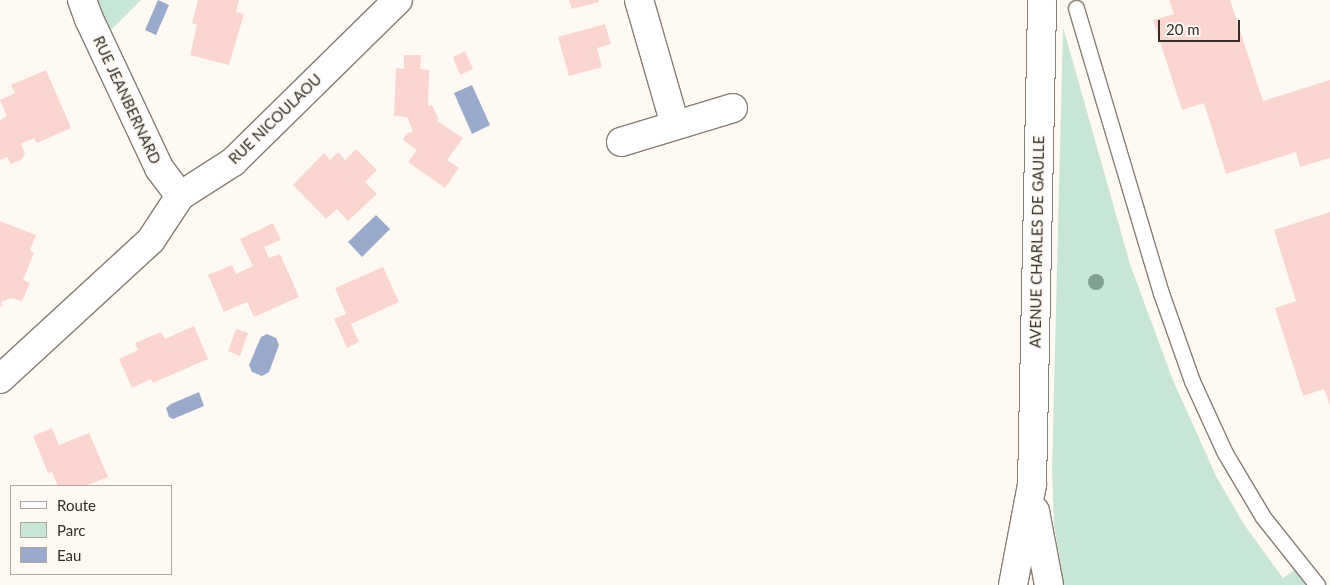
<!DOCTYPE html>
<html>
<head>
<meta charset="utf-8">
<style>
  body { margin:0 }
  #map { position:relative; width:1330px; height:585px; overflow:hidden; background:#fff9f3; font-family:Lato,sans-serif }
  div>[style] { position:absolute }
  .green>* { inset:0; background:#c7e6d6 }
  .water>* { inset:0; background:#9ac }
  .building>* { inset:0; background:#fbd6d0 }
  .roads { filter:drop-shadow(1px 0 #877e75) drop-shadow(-1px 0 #877e75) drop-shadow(0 1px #877e75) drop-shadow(0 -1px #877e75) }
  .service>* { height:15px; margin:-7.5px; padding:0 7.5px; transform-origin:7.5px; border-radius:7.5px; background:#fff }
  .minor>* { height:28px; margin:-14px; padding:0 14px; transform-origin:14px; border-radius:14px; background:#fff }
  .tertiary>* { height:28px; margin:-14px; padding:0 14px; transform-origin:14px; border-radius:14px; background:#fff }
  .trees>* { width:16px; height:16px; margin:-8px; border-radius:50%; background:#7ea391 }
  span { translate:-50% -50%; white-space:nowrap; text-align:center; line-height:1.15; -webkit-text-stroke:4px #fff9f3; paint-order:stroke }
  .street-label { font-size:15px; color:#322e2a }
  .legend { position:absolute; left:10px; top:485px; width:162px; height:90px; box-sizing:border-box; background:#fff9f3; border:1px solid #ada8a3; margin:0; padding:6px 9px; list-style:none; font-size:15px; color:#322e2a }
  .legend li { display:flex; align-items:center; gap:10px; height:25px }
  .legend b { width:25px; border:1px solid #ada8a3 }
  .scale { position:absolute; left:1158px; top:20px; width:82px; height:22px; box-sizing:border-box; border:2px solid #322e2a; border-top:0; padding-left:6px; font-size:15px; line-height:18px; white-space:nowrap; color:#322e2a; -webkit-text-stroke:4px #fff9f3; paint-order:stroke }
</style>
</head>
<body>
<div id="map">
  <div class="green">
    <i style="clip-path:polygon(97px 0,141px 0,109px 32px)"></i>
    <i style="clip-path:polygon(1063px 27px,1130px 264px,1172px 378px,1216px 476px,1243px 523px,1283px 578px,1296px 569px,1308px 585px,1064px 585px,1054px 525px,1052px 471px)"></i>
  </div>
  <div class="water">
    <i style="clip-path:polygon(158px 0,169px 5px,156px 35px,145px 30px)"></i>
    <i style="clip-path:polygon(472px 85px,490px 125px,472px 134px,454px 93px)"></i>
    <i style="clip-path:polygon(376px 215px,390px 229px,362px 257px,348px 242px)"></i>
    <i style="clip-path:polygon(267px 334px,276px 338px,279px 345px,269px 372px,262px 376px,252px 372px,249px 365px,261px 337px)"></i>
    <i style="clip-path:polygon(199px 392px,204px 406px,173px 419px,169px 417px,166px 408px,171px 404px)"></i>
  </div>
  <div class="building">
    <i style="clip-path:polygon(198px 0,239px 0,236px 12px,244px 14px,229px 65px,190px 55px,197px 25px,192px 23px)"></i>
    <i style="clip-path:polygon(569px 0,599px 0,599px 2px,572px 9px)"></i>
    <i style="clip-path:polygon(1169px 0,1230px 0,1263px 101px,1330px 80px,1330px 158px,1300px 167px,1296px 152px,1226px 174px,1204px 103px,1182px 110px,1153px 20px,1174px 14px)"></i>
    <i style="clip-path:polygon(605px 24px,611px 44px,597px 48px,602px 67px,569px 76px,558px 37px)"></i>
    <i style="clip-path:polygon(465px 51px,473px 69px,460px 75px,453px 57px)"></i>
    <i style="clip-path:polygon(404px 55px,421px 55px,420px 69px,429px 70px,428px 106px,432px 105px,439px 120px,437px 121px,463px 138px,447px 160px,459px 168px,445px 188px,408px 162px,417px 150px,403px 140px,406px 134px,413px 131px,407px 117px,394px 116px,396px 68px,404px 69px)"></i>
    <i style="clip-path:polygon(46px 70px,71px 128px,37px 143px,34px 138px,21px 144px,25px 154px,21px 160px,11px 164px,7px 157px,0 160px,0 120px,7px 116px,0 100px,15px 93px,11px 85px)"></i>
    <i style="clip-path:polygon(356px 149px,377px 170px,365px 182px,377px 194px,348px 221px,337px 209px,326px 219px,293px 185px,324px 153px,330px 160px,338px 152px,345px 160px)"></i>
    <i style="clip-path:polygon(1330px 212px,1330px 405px,1324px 389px,1303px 396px,1275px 308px,1296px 301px,1274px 230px)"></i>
    <i style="clip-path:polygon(0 221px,36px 235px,30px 250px,34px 253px,23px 280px,30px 283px,22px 301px,11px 298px,1px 302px,3px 305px,0 307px)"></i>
    <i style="clip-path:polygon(273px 223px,281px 240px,264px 247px,269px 258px,280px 254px,299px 297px,254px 317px,247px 302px,224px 312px,208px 275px,232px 265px,236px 274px,253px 266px,240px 239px)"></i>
    <i style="clip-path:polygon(383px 267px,399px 302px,351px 324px,359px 342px,347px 348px,334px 319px,346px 314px,335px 288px)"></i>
    <i style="clip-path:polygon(194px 326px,208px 359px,153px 383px,151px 379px,132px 388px,119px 359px,138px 350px,135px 343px,161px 332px,165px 339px)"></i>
    <i style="clip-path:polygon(236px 329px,248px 333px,240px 356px,228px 351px)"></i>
    <i style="clip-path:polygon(52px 428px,59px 445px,89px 433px,108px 477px,85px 486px,58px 486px,52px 472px,48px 473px,33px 436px)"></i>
  </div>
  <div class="roads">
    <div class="service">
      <i style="left:1076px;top:8px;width:297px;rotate:73.4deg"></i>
      <i style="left:1161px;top:293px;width:93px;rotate:70.6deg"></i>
      <i style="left:1192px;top:381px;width:79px;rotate:65.4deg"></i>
      <i style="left:1225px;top:453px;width:74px;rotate:59.3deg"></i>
      <i style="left:1263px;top:517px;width:87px;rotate:51.5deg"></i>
    </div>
    <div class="minor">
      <i style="left:82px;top:0;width:20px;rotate:70deg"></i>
      <i style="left:89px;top:19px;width:165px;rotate:64.8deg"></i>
      <i style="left:159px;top:168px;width:35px;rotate:53deg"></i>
      <i style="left:639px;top:0;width:130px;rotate:73.9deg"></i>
      <i style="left:621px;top:142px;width:117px;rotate:-16.9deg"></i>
      <i style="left:0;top:379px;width:205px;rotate:-42.6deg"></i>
      <i style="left:151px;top:240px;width:53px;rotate:-56.6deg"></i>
      <i style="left:180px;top:196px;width:63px;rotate:-32.7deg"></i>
      <i style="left:233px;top:162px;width:231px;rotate:-44.5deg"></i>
    </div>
    <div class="tertiary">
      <i style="left:1035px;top:511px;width:75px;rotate:79.3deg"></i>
      <i style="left:1013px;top:585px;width:103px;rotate:-79.3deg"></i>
      <i style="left:1032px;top:484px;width:484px;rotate:-88.8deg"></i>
    </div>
  </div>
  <div class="trees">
    <i style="left:1096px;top:282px"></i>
  </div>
  <div class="street-label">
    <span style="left:127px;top:100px;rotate:65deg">RUE JEANBERNARD</span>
    <span style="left:275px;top:119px;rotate:-44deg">RUE NICOULAOU</span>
    <span style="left:1037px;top:242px;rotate:-89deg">AVENUE CHARLES DE GAULLE</span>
  </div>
  <ul class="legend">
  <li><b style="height:6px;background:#fff"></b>Route</li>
  <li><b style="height:14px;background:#c7e6d6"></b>Parc</li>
  <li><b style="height:14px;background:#9ac"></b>Eau</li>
  </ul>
  <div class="scale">20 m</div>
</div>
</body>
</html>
